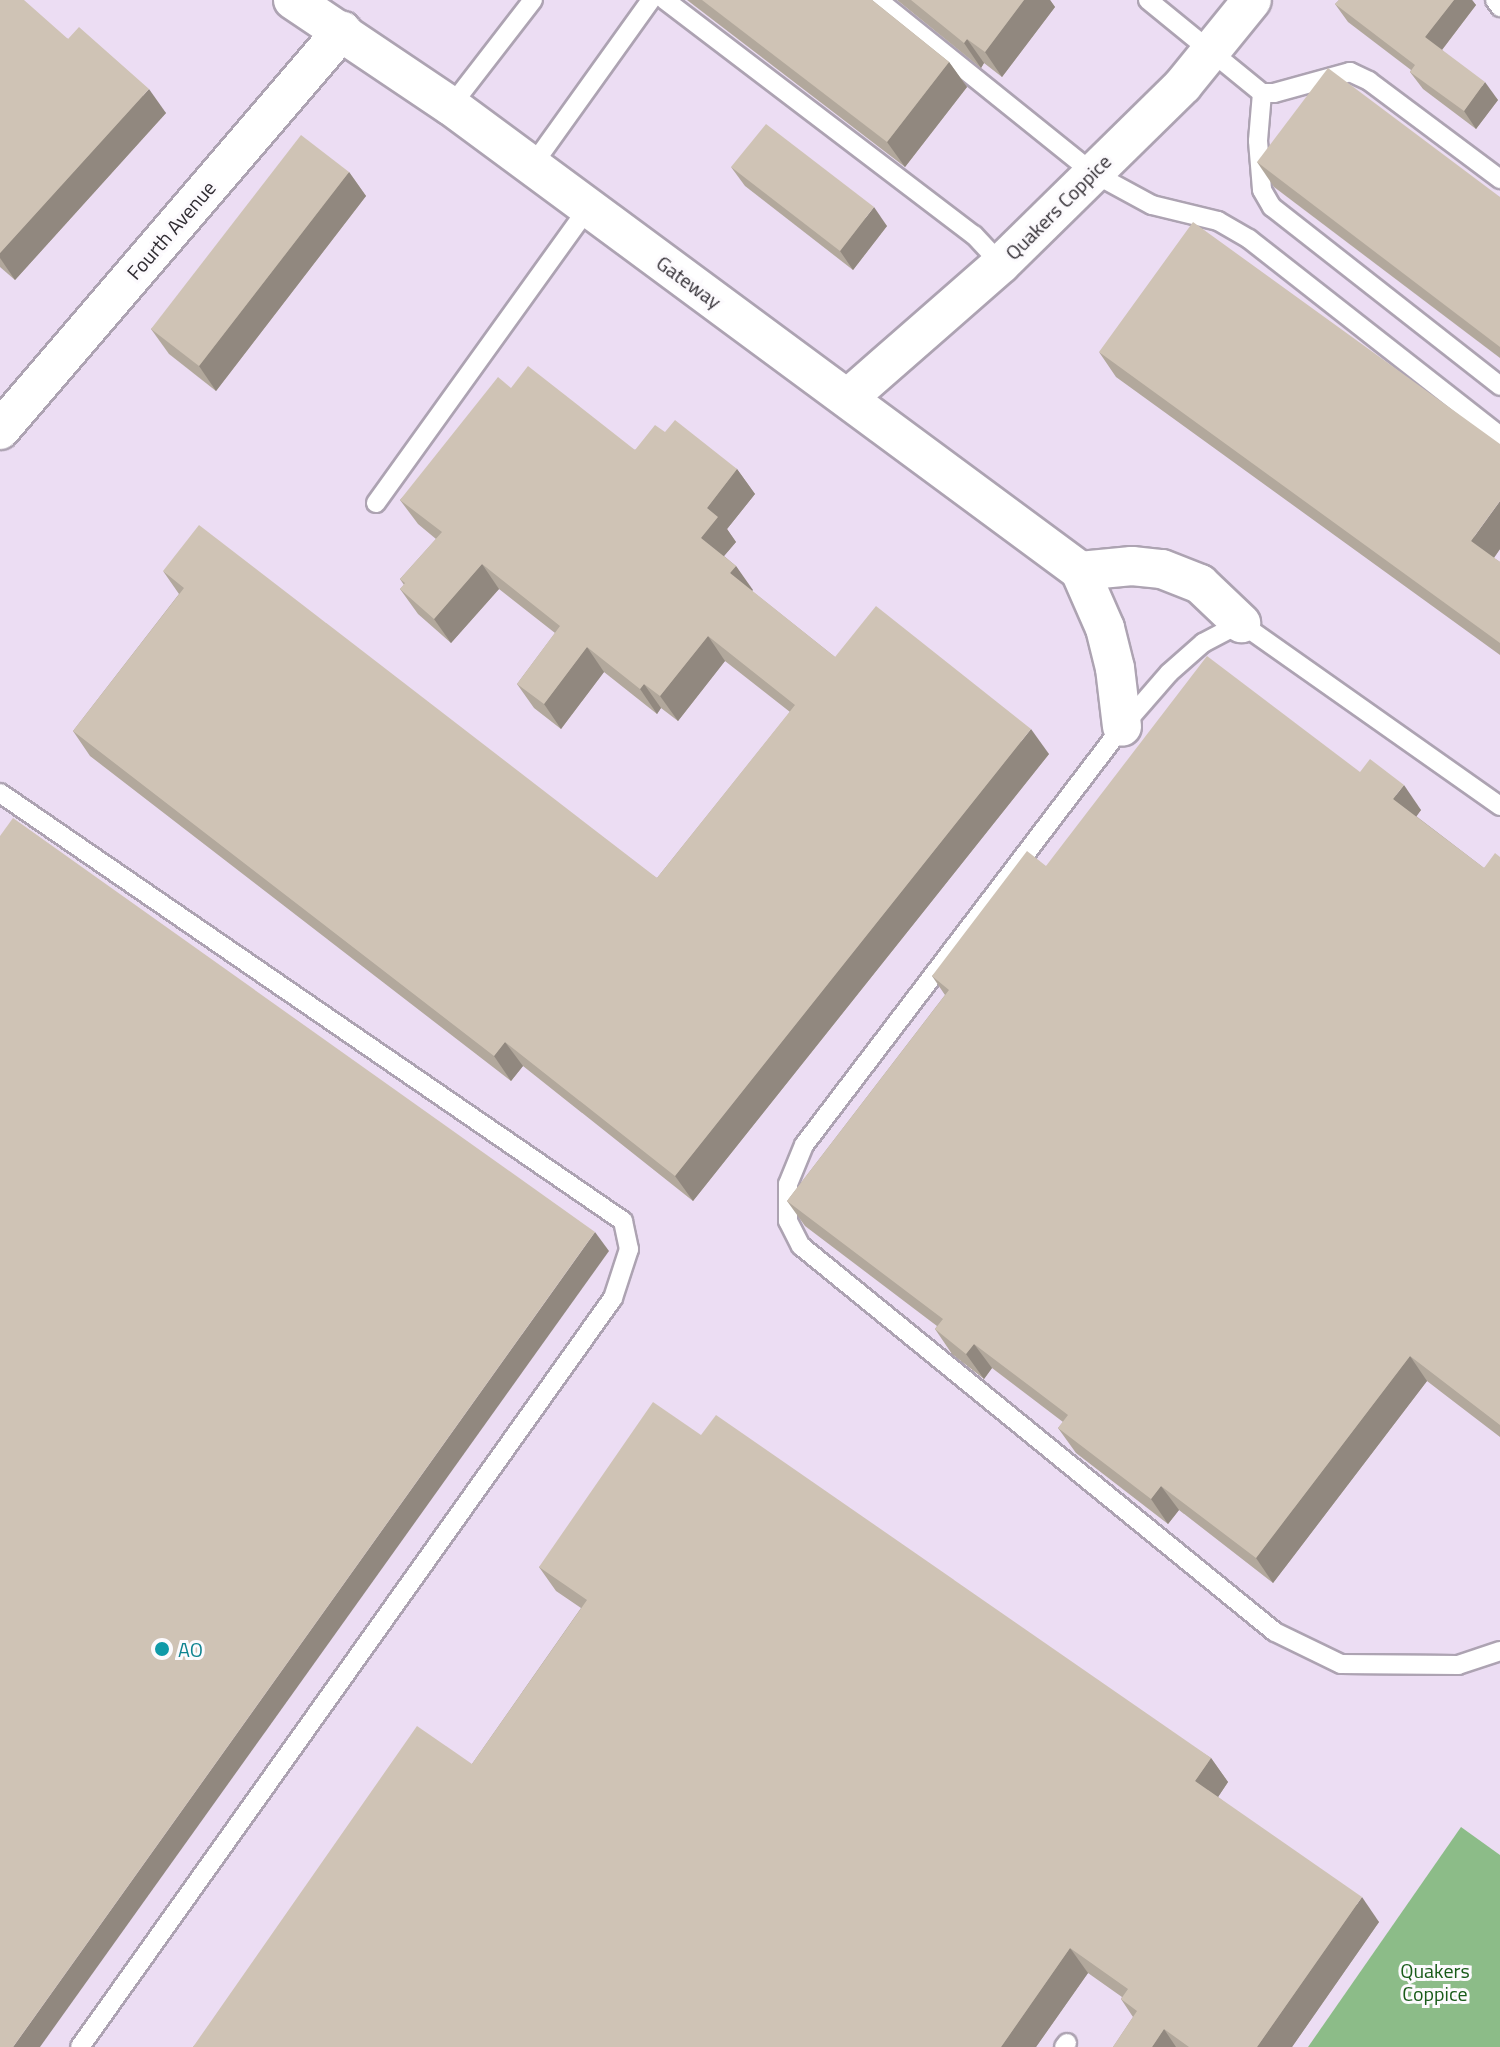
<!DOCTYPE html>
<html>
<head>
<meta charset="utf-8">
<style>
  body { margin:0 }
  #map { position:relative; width:1500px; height:2047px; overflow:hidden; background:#f4e9f9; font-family:"Titillium Web",sans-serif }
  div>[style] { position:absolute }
  .built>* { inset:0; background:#ecddf3 }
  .forest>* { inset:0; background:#8cbc88 }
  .roads { filter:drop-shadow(2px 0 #ada3b2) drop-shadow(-2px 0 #ada3b2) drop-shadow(0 2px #ada3b2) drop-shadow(0 -2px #ada3b2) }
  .lane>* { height:18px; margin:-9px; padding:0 9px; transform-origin:9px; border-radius:9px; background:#fff }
  .street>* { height:38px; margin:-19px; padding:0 19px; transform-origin:19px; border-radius:19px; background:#fff }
  .wall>* { inset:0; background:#b2a89c }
  .shaded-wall>* { inset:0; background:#91887f }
  .building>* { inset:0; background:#cfc3b5 }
  .dots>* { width:22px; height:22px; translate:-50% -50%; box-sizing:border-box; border:4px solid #fcfafd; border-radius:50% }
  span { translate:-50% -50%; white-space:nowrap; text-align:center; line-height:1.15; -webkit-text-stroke:6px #fcfafd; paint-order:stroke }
  .street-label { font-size:20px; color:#302c32 }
  .culture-label { font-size:20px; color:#0d838f }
  .left { translate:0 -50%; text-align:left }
  .park-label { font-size:20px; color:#195b19 }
</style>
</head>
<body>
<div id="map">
  <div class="built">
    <i style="clip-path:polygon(0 0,1500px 0,1500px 1855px,1461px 1828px,1308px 2047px,0 2047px)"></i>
  </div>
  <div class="forest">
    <i style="clip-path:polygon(1461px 1827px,1500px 1855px,1500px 2047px,1308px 2047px)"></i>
  </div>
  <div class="roads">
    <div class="lane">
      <i style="left:665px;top:0;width:388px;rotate:37.3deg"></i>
      <i style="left:974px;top:235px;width:40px;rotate:47deg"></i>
      <i style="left:878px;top:0;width:276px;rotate:38.8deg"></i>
      <i style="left:1093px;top:173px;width:67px;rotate:28.5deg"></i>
      <i style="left:1152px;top:205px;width:68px;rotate:13.6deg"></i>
      <i style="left:1218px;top:221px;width:36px;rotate:30deg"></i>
      <i style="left:1249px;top:239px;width:319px;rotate:38.1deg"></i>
      <i style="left:1148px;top:0;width:147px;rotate:39.2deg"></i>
      <i style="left:1262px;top:93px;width:12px"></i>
      <i style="left:1274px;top:93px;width:79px;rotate:-15.4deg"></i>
      <i style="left:1350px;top:72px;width:21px;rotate:25deg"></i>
      <i style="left:1369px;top:81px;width:164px;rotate:36.8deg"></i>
      <i style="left:1495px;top:0;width:9px;rotate:54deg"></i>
      <i style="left:1262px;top:93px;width:48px;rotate:94.8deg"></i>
      <i style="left:1258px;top:141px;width:49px;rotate:85.3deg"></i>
      <i style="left:1262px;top:190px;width:20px;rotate:60deg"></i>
      <i style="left:1272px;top:207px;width:290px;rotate:38.1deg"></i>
      <i style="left:451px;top:106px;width:134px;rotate:-52.3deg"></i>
      <i style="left:532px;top:166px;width:204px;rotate:-54.4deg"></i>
      <i style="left:376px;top:503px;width:363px;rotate:-54.3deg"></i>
      <i style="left:0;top:793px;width:756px;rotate:34.49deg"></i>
      <i style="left:623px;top:1221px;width:29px;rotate:78deg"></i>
      <i style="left:629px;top:1249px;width:52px;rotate:108.1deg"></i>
      <i style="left:613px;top:1298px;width:919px;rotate:125.44deg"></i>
      <i style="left:1500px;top:806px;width:317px;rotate:-144.8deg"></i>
      <i style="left:1241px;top:623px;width:43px;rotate:152.2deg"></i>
      <i style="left:1203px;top:643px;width:45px;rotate:138.6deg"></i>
      <i style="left:1169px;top:673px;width:72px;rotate:131deg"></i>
      <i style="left:1122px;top:727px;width:525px;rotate:127.26deg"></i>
      <i style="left:804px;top:1145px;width:42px;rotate:112.3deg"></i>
      <i style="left:788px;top:1184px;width:37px;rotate:90deg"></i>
      <i style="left:788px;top:1221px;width:28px;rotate:63deg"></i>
      <i style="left:801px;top:1246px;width:611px;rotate:39.16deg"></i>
      <i style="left:1275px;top:1632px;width:73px;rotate:25.9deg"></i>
      <i style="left:1341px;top:1664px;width:117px;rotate:0.5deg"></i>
      <i style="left:1458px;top:1665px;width:44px;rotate:-18.4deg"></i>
      <i style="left:1064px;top:2047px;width:5px;rotate:-53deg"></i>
    </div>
    <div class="street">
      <i style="left:293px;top:0;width:190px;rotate:33.9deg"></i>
      <i style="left:451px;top:106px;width:782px;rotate:36.47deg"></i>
      <i style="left:1080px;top:571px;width:62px;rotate:66.3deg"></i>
      <i style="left:1105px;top:628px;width:41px;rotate:76deg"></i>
      <i style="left:1115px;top:668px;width:59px;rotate:83.2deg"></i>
      <i style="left:848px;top:398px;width:203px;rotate:-41.2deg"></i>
      <i style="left:1001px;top:264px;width:255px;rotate:-44.5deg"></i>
      <i style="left:1183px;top:85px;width:109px;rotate:-50.9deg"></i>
      <i style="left:0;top:430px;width:526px;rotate:-49.4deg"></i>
      <i style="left:1080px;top:571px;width:52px;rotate:-5.5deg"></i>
      <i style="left:1132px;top:566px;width:30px;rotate:6deg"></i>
      <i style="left:1162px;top:569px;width:41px;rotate:21.5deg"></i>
      <i style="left:1200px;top:584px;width:57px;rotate:43.6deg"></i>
    </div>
  </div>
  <div class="wall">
    <i style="clip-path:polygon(0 0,68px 39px,166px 113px,15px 280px,0 267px)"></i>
    <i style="clip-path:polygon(687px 0,872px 0,949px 62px,967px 87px,905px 167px)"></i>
    <i style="clip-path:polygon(897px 0,1050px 0,1055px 7px,1002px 77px,984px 63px,981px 68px)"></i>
    <i style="clip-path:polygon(1339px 0,1472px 0,1476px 5px,1442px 50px,1498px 100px,1476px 129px,1423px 89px,1410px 72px,1411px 70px,1348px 22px,1335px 4px)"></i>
    <i style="clip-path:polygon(1257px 162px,1500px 197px,1500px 358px,1274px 187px)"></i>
    <i style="clip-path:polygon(731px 167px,887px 226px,853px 270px,745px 186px)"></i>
    <i style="clip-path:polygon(349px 172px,366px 196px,216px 391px,169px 354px,151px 329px)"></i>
    <i style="clip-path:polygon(1099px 352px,1500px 549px,1494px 558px,1500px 562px,1500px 655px,1116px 377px)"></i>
    <i style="clip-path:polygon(511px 388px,635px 450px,665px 432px,737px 469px,755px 494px,727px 529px,736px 542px,724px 556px,736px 566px,752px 591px,835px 657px,1049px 754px,693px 1201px,523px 1066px,511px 1081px,90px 756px,73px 731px,179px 594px,163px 571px,657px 878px,790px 712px,725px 661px,678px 721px,661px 708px,657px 714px,604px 672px,561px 729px,534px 708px,517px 684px,555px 633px,499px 589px,451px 643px,418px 614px,400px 589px,404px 585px,400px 579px,436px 539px,418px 524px,400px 500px)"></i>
    <i style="clip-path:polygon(1360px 772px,1421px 810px,1416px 816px,1484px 868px,1500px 857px,1500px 1437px,1427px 1381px,1273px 1583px,1179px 1510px,1168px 1524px,1076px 1453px,1058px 1428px,1063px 1422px,992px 1368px,984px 1379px,952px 1354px,935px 1329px,937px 1326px,805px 1226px,787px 1201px,945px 995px,932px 976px,1046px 866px)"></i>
    <i style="clip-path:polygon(701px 1435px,1211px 1758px,1228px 1782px,1218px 1797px,1379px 1922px,1292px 2047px,1113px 2047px,1133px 2017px,1121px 1999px,1122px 1997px,1088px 1973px,1036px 2047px,193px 2047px,472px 1764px,581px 1608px,556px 1591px,539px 1567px)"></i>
  </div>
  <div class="shaded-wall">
    <i style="clip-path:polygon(1024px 0,1050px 0,1055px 7px,1002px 77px,985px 52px)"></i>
    <i style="clip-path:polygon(1454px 0,1472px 0,1476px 5px,1438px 55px,1425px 37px)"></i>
    <i style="clip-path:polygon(967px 39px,984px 63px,981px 68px,964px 43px)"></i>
    <i style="clip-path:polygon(949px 62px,967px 87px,905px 167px,887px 142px)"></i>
    <i style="clip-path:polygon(1485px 82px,1498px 100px,1476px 129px,1464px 111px)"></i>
    <i style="clip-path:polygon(149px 89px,166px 113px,15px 280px,0 258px,0 253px)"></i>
    <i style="clip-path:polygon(349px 172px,366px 196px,216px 391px,199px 366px)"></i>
    <i style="clip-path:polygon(874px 207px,887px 226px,853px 270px,840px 251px)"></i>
    <i style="clip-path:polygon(737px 469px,755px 494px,727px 529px,736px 542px,718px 563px,701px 538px,707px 508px)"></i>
    <i style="clip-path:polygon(1500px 501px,1500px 549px,1488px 566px,1471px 541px)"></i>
    <i style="clip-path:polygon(482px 564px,499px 589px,451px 643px,434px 619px)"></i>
    <i style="clip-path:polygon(736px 566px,753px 590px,747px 597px,730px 573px)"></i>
    <i style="clip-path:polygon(708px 636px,725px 661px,678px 721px,660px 696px)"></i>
    <i style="clip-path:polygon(587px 647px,604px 672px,561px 729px,544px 704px)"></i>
    <i style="clip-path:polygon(644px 684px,661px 708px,657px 714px,640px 689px)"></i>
    <i style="clip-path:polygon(1031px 729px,1049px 754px,693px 1201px,675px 1176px)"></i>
    <i style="clip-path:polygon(1404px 785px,1421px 810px,1411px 824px,1393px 799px)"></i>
    <i style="clip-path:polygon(505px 1042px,523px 1066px,511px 1081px,494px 1056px)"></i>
    <i style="clip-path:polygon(595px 1232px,609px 1251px,40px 2047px,13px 2047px)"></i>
    <i style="clip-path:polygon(974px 1344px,992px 1368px,984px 1379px,966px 1354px)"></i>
    <i style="clip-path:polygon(1410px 1356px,1427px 1381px,1273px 1583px,1256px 1558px)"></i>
    <i style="clip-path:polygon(1161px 1486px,1179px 1510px,1168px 1524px,1151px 1499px)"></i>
    <i style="clip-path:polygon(1211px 1758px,1228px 1782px,1212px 1806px,1195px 1781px)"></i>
    <i style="clip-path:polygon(1362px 1897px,1379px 1922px,1292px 2047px,1257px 2047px)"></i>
    <i style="clip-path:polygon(1070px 1948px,1088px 1973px,1036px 2047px,1001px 2047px)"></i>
    <i style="clip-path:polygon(1164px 2029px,1176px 2047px,1152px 2047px)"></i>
  </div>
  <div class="building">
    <i style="clip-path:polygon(0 0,24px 0,68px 39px,79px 27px,149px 89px,0 253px)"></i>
    <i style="clip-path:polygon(702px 0,872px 0,949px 62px,887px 142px)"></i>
    <i style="clip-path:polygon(911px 0,1024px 0,985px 52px,967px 39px,964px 43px)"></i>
    <i style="clip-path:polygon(1339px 0,1454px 0,1425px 37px,1485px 82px,1464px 111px,1410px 72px,1415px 65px,1335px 4px)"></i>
    <i style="clip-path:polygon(1328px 68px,1500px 197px,1500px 347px,1257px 162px)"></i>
    <i style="clip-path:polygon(766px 124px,874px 207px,840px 251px,731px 167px)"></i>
    <i style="clip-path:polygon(301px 135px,349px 172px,199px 366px,151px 329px)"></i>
    <i style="clip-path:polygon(1193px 222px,1500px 444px,1500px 501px,1471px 541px,1500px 562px,1500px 643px,1099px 352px)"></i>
    <i style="clip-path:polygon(528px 366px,635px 450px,655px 425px,665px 432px,675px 420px,737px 469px,707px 508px,718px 517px,701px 538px,736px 566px,730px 573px,835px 657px,876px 606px,1031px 729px,675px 1176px,505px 1042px,494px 1056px,73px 731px,184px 588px,163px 571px,199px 525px,657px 878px,795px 705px,708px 636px,660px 696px,644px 684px,640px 689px,587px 647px,544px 704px,517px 684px,560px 626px,482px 564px,434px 619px,400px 589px,405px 583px,400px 579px,442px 532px,400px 500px,498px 377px,511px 388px)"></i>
    <i style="clip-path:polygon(1207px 656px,1360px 772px,1370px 759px,1404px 785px,1393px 799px,1484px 868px,1495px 853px,1500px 857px,1500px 1425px,1410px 1356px,1256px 1558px,1161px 1486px,1151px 1499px,1058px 1428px,1068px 1415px,974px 1344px,966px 1354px,935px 1329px,943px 1319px,787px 1201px,949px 990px,932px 976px,1027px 851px,1046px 866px)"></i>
    <i style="clip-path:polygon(13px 818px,595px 1232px,13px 2047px,0 2047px,0 836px)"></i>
    <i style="clip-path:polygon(653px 1402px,701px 1435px,716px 1415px,1211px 1758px,1195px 1781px,1362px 1897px,1257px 2047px,1189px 2047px,1164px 2029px,1152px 2047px,1113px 2047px,1137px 2011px,1121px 1999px,1128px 1989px,1070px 1948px,1001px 2047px,193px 2047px,417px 1726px,472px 1764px,587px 1600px,539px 1567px)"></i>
  </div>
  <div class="dots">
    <i style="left:162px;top:1649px;background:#0f9aa8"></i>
  </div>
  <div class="street-label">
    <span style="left:1058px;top:207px;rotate:-45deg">Quakers Coppice</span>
    <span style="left:171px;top:230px;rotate:-49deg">Fourth Avenue</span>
    <span style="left:689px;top:282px;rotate:36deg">Gateway</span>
  </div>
  <div class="culture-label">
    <span class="left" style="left:178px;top:1649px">AO</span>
  </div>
  <div class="park-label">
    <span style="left:1435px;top:1982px">Quakers<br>Coppice</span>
  </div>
</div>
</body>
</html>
